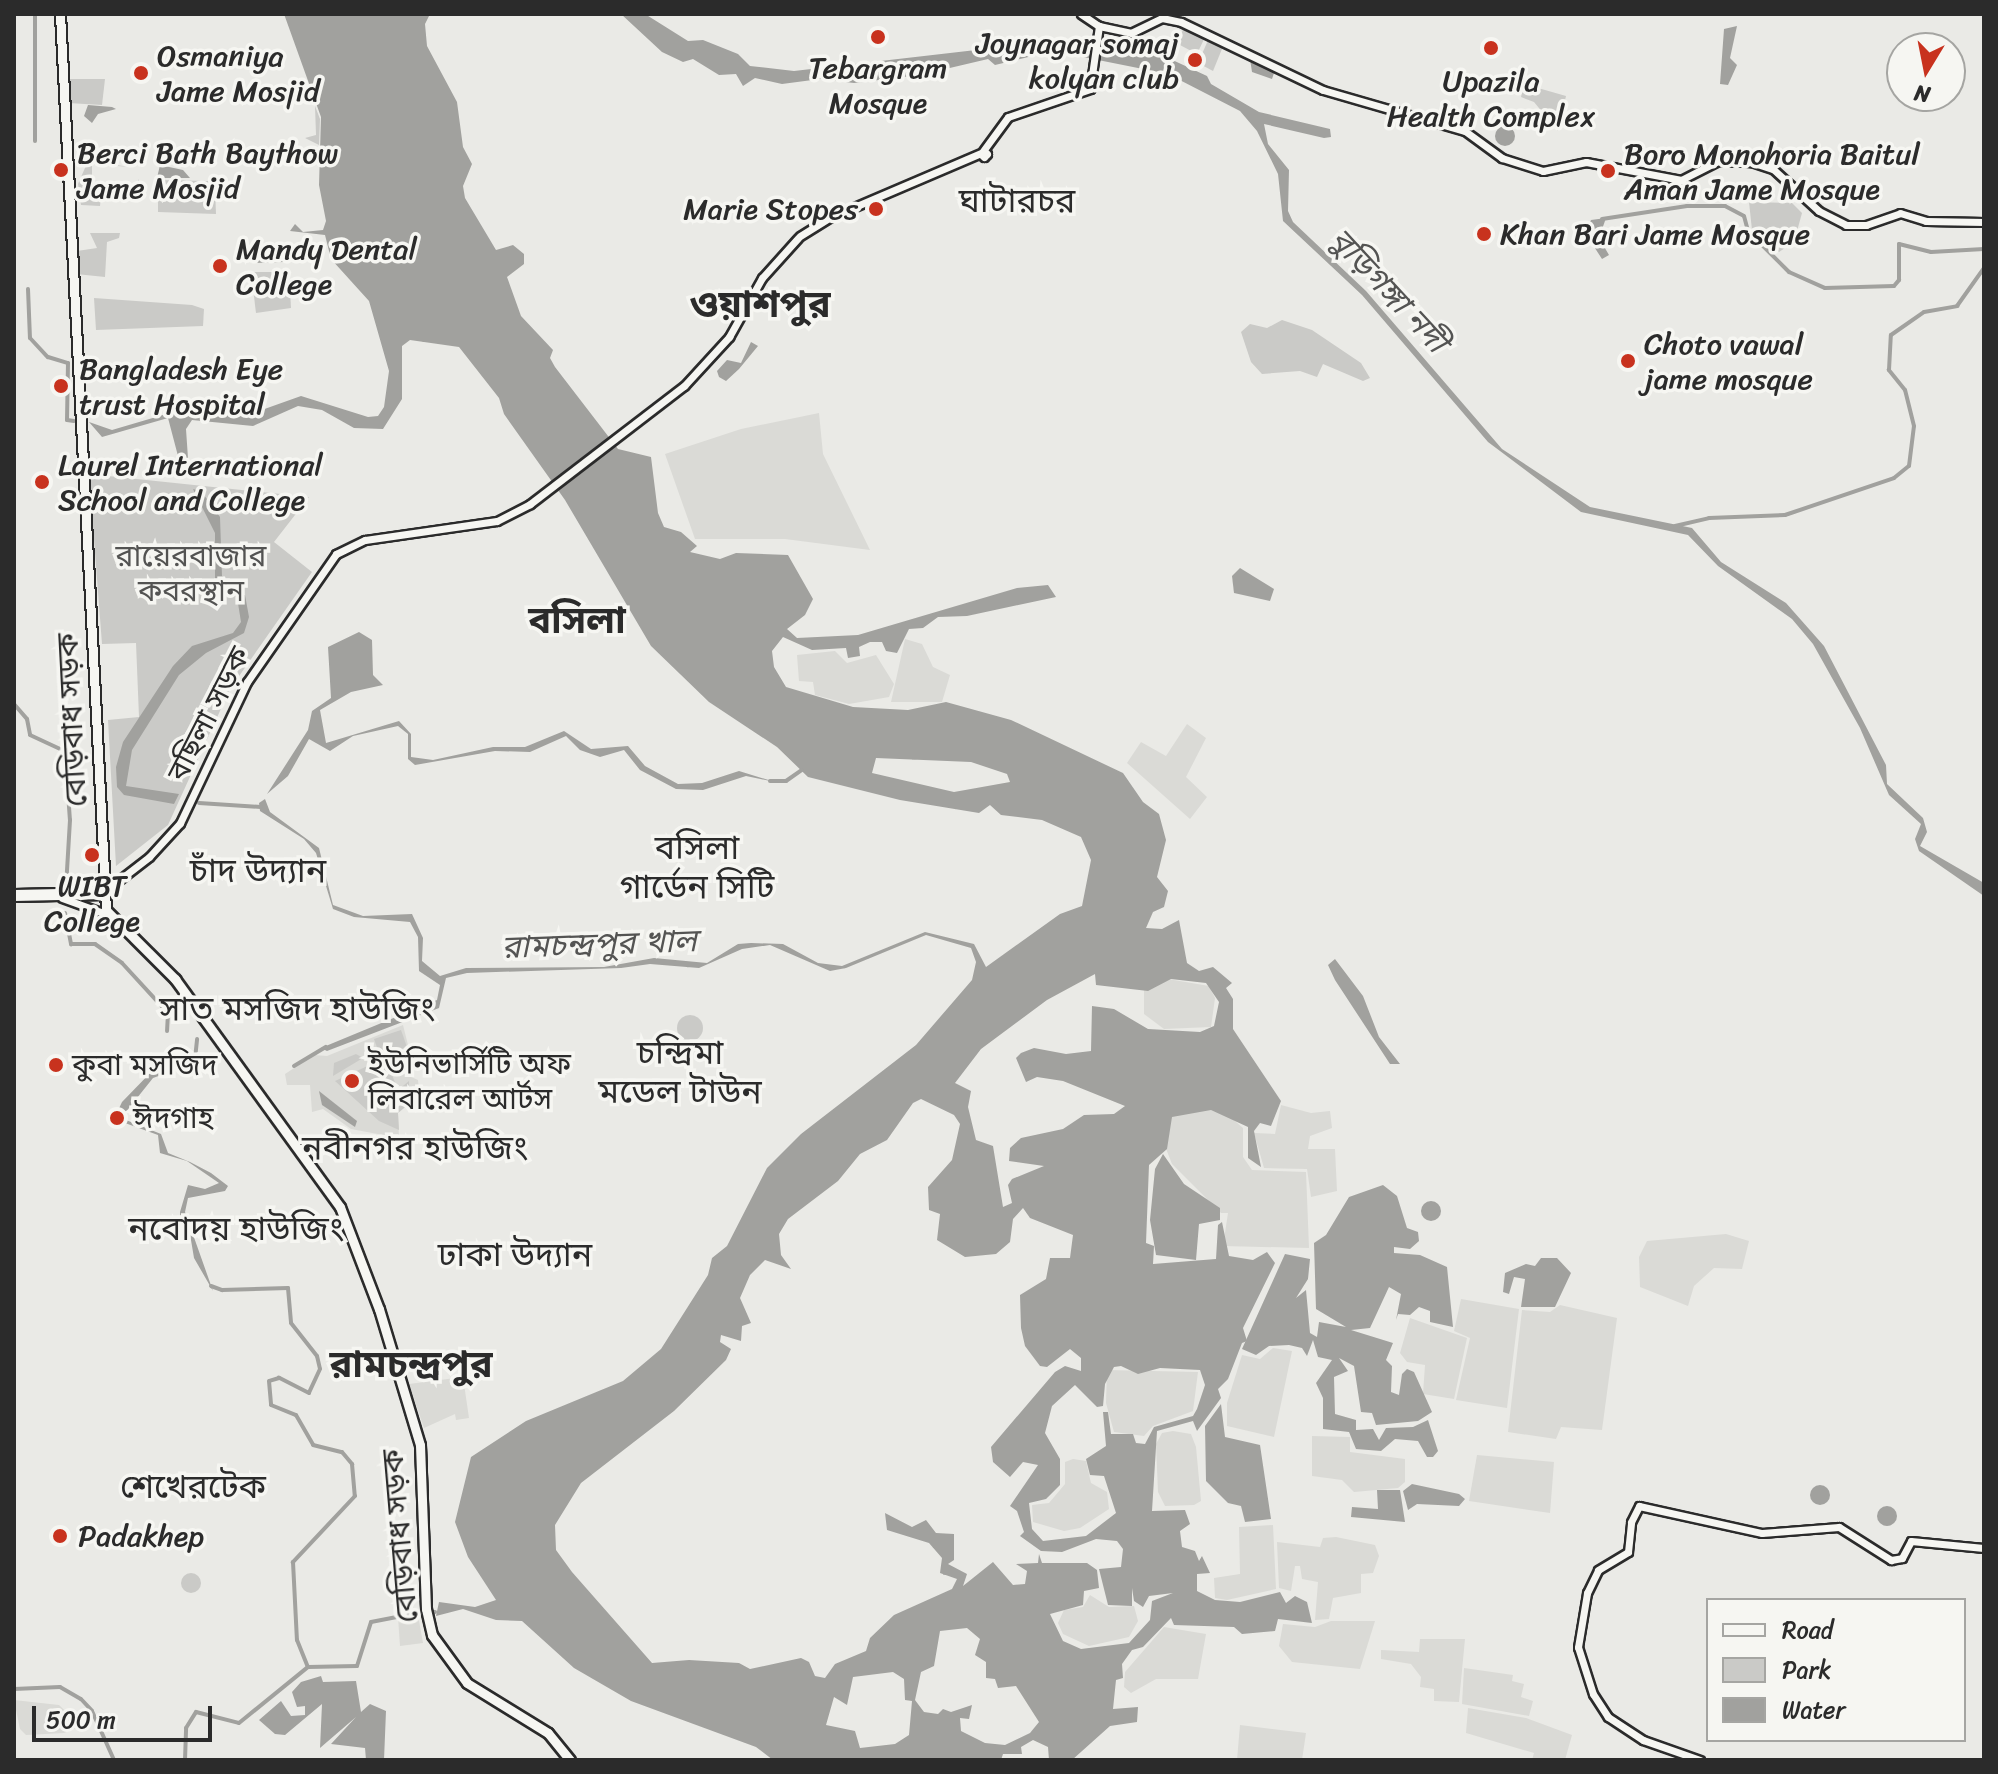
<!DOCTYPE html>
<html>
<head>
<meta charset="utf-8">
<style>
  body { margin:0 }
  #map { position:relative; width:1998px; height:1774px; overflow:hidden; background:#eaeae6; font-family:Sriracha,"Noto Sans Bengali",sans-serif }
  div>[style] { position:absolute }
  .built>* { inset:0; background:#dadad6 }
  .green>* { inset:0; background:#cacac7 }
  .round { border-radius:50% }
  .water>* { inset:0; background:#a1a19e }
  .canal>* { height:4px; margin:-2px; padding:0 2px; transform-origin:2px; border-radius:2px; background:#a1a19e }
  .roads { filter:drop-shadow(2px 0 #2b2b2b) drop-shadow(-2px 0 #2b2b2b) drop-shadow(0 2px #2b2b2b) drop-shadow(0 -2px #2b2b2b) }
  .major>* { height:7px; margin:-3.5px; padding:0 3.5px; transform-origin:3.5px; border-radius:3.5px; background:#f6f6f2 }
  .highway>* { height:9px; margin:-4.5px; padding:0 4.5px; transform-origin:4.5px; border-radius:4.5px; background:#f6f6f2 }
  .dots>* { width:22px; height:22px; translate:-50% -50%; box-sizing:border-box; border:4px solid #f6f6f2; border-radius:50% }
  span { translate:-50% -50%; white-space:nowrap; text-align:center; line-height:1.15; -webkit-text-stroke:7px #f6f6f2; paint-order:stroke }
  .poi-label { font-size:30px; color:#2b2b2b }
  .right { translate:-100% -50%; text-align:right }
  .left { translate:0 -50%; text-align:left }
  .park-label { font-size:30px; color:#535352 }
  .street-label { font-size:30px; color:#2b2b2b }
  .water-label { font-size:32px; color:#545453; font-style:italic }
  .quarter-label { font-size:34px; color:#2b2b2b }
  .district-label { font-size:38px; color:#2b2b2b; font-weight:700 }
  .frame { position:absolute; inset:0; border:16px solid #2b2b2b; pointer-events:none }
  .legend { position:absolute; left:1706px; top:1598px; width:260px; height:144px; box-sizing:border-box; background:#f6f6f2; border:2px solid #a5a5a2; margin:0; padding:10px 14px; list-style:none; font-size:24px; color:#2b2b2b }
  .legend li { display:flex; align-items:center; gap:16px; height:40px }
  .legend b { width:40px; border:2px solid #a5a5a2 }
  .north { position:absolute; left:1886px; top:32px; width:80px; height:80px; box-sizing:border-box; background:#f6f6f2; border:2px solid #a5a5a2; border-radius:50%; rotate:190deg; font-size:22px; font-weight:700; line-height:32px; text-align:center; color:#2b2b2b }
  .north::after { content:''; display:block; margin:auto; width:28px; height:36px; background:#c8321e; clip-path:polygon(50% 0,100% 100%,50% 72%,0 100%) }
  .scale { position:absolute; left:32px; top:1706px; width:180px; height:36px; box-sizing:border-box; border:4px solid #2b2b2b; border-top:0; padding-left:10px; font-size:24px; line-height:28px; white-space:nowrap; color:#2b2b2b; -webkit-text-stroke:6px #f6f6f2; paint-order:stroke }
</style>
</head>
<body>
<div id="map">
  <div class="built">
    <i style="clip-path:polygon(819px 413px,823px 454px,870px 550px,785px 539px,695px 539px,665px 454px,741px 429px)"></i>
    <i style="clip-path:polygon(905px 639px,922px 644px,933px 667px,950px 675px,942px 702px,891px 702px)"></i>
    <i style="clip-path:polygon(835px 651px,847px 663px,876px 655px,894px 684px,889px 697px,849px 704px,815px 695px,813px 682px,799px 681px,797px 655px)"></i>
    <i style="clip-path:polygon(1187px 724px,1206px 738px,1186px 777px,1207px 797px,1190px 819px,1127px 763px,1141px 742px,1166px 756px)"></i>
    <i style="clip-path:polygon(1168px 979px,1209px 986px,1215px 998px,1211px 1027px,1164px 1029px,1144px 1014px,1144px 989px)"></i>
    <i style="clip-path:polygon(403px 1025px,412px 1061px,399px 1065px,402px 1073px,418px 1080px,419px 1090px,398px 1113px,399px 1138px,351px 1129px,323px 1109px,312px 1112px,310px 1085px,287px 1085px,285px 1074px,314px 1055px,327px 1056px)"></i>
    <i style="clip-path:polygon(1281px 1105px,1311px 1113px,1330px 1111px,1332px 1128px,1310px 1136px,1308px 1149px,1335px 1149px,1337px 1191px,1311px 1197px,1307px 1169px,1264px 1168px,1254px 1133px,1275px 1134px)"></i>
    <i style="clip-path:polygon(1219px 1107px,1243px 1128px,1243px 1157px,1252px 1170px,1306px 1172px,1309px 1248px,1223px 1246px,1228px 1213px,1221px 1213px,1172px 1164px,1163px 1141px,1169px 1113px)"></i>
    <i style="clip-path:polygon(1726px 1234px,1749px 1241px,1742px 1269px,1714px 1268px,1694px 1286px,1688px 1306px,1640px 1287px,1639px 1257px,1647px 1241px)"></i>
    <i style="clip-path:polygon(1461px 1299px,1519px 1309px,1507px 1408px,1456px 1400px,1470px 1338px,1454px 1331px)"></i>
    <i style="clip-path:polygon(1560px 1305px,1617px 1318px,1602px 1430px,1561px 1427px,1556px 1439px,1508px 1432px,1522px 1310px,1550px 1312px)"></i>
    <i style="clip-path:polygon(1410px 1318px,1467px 1338px,1454px 1399px,1423px 1394px,1425px 1365px,1407px 1362px,1400px 1353px)"></i>
    <i style="clip-path:polygon(1273px 1348px,1292px 1351px,1274px 1437px,1227px 1426px,1227px 1403px,1242px 1355px,1260px 1359px)"></i>
    <i style="clip-path:polygon(1107px 1370px,1198px 1372px,1193px 1411px,1153px 1426px,1144px 1436px,1114px 1432px,1106px 1403px)"></i>
    <i style="clip-path:polygon(463px 1377px,469px 1418px,456px 1420px,455px 1414px,424px 1428px,409px 1384px)"></i>
    <i style="clip-path:polygon(1173px 1431px,1191px 1434px,1196px 1447px,1201px 1501px,1194px 1505px,1165px 1506px,1158px 1492px,1156px 1444px,1162px 1433px)"></i>
    <i style="clip-path:polygon(1312px 1436px,1350px 1437px,1350px 1452px,1405px 1459px,1405px 1482px,1398px 1488px,1354px 1492px,1342px 1480px,1312px 1476px)"></i>
    <i style="clip-path:polygon(1477px 1455px,1554px 1462px,1550px 1513px,1469px 1501px)"></i>
    <i style="clip-path:polygon(1073px 1459px,1086px 1461px,1091px 1483px,1107px 1492px,1109px 1509px,1080px 1528px,1064px 1531px,1033px 1522px,1032px 1505px,1049px 1503px,1065px 1484px,1065px 1462px)"></i>
    <i style="clip-path:polygon(1273px 1525px,1276px 1589px,1227px 1600px,1215px 1598px,1214px 1578px,1240px 1574px,1239px 1527px)"></i>
    <i style="clip-path:polygon(1336px 1537px,1375px 1545px,1379px 1556px,1373px 1573px,1361px 1574px,1361px 1593px,1333px 1598px,1329px 1619px,1315px 1620px,1318px 1582px,1302px 1579px,1300px 1566px,1295px 1566px,1291px 1591px,1279px 1588px,1277px 1542px,1320px 1547px,1323px 1538px)"></i>
    <i style="clip-path:polygon(1090px 1595px,1109px 1607px,1134px 1606px,1138px 1621px,1129px 1637px,1089px 1646px,1063px 1634px,1058px 1623px,1064px 1610px,1083px 1607px)"></i>
    <i style="clip-path:polygon(418px 1615px,423px 1643px,400px 1646px,398px 1617px)"></i>
    <i style="clip-path:polygon(1331px 1621px,1375px 1621px,1360px 1669px,1292px 1662px,1279px 1646px,1283px 1624px,1315px 1627px)"></i>
    <i style="clip-path:polygon(1164px 1627px,1206px 1634px,1198px 1679px,1156px 1679px,1131px 1693px,1124px 1687px,1125px 1672px)"></i>
    <i style="clip-path:polygon(1420px 1639px,1465px 1639px,1459px 1702px,1434px 1701px,1434px 1689px,1420px 1687px,1421px 1677px,1411px 1664px,1381px 1659px,1381px 1650px,1419px 1652px)"></i>
    <i style="clip-path:polygon(1464px 1668px,1513px 1675px,1512px 1681px,1524px 1684px,1521px 1697px,1533px 1701px,1529px 1716px,1462px 1704px)"></i>
    <i style="clip-path:polygon(14px 1700px,59px 1705px,81px 1726px,64px 1733px,26px 1735px,20px 1729px)"></i>
    <i style="clip-path:polygon(1468px 1708px,1526px 1718px,1572px 1735px,1565px 1760px,1532px 1760px,1534px 1753px,1466px 1733px)"></i>
    <i style="clip-path:polygon(1240px 1725px,1306px 1733px,1302px 1760px,1237px 1760px)"></i>
  </div>
  <div class="green">
    <i style="clip-path:polygon(1184px 26px,1206px 35px,1197px 54px,1178px 44px)"></i>
    <i style="clip-path:polygon(1209px 38px,1224px 44px,1213px 71px,1198px 63px)"></i>
    <i style="clip-path:polygon(67px 79px,105px 79px,102px 105px,68px 103px)"></i>
    <i style="clip-path:polygon(1524px 84px,1566px 96px,1558px 131px,1534px 102px,1521px 97px)"></i>
    <i style="clip-path:polygon(315px 106px,320px 119px,319px 145px,305px 138px,316px 135px)"></i>
    <i style="clip-path:polygon(88px 161px,130px 167px,92px 164px,92px 190px,134px 190px,139px 179px,139px 195px,101px 195px,100px 206px,81px 205px,78px 184px)"></i>
    <i style="clip-path:polygon(158px 180px,208px 181px,209px 189px,215px 189px,216px 214px,158px 212px)"></i>
    <i style="clip-path:polygon(1749px 202px,1792px 203px,1802px 213px,1794px 242px,1779px 252px,1752px 230px)"></i>
    <i style="clip-path:polygon(90px 233px,120px 233px,119px 238px,107px 242px,105px 277px,76px 274px,77px 251px,97px 248px)"></i>
    <i style="clip-path:polygon(251px 272px,289px 272px,291px 308px,256px 313px)"></i>
    <i style="clip-path:polygon(94px 298px,192px 305px,204px 309px,203px 326px,96px 330px)"></i>
    <i style="clip-path:polygon(1282px 320px,1312px 330px,1361px 363px,1370px 378px,1363px 381px,1323px 364px,1317px 377px,1300px 371px,1262px 374px,1251px 362px,1241px 332px,1250px 324px,1267px 328px)"></i>
    <i style="clip-path:polygon(89px 474px,309px 497px,274px 542px,312px 572px,230px 689px,168px 825px,116px 866px,108px 720px,139px 717px,136px 643px,102px 644px)"></i>
    <i class="round" style="left:677px;top:1015px;width:26px;height:26px"></i>
    <i style="clip-path:polygon(401px 1030px,407px 1047px,380px 1056px,374px 1039px)"></i>
    <i style="clip-path:polygon(356px 1054px,363px 1058px,333px 1076px,334px 1063px)"></i>
    <i style="clip-path:polygon(374px 1063px,390px 1070px,398px 1090px,409px 1081px,409px 1092px,402px 1094px,409px 1104px,398px 1113px,399px 1130px,379px 1121px,335px 1081px)"></i>
    <i class="round" style="left:181px;top:1573px;width:20px;height:20px"></i>
  </div>
  <div class="water">
    <i style="clip-path:polygon(evenodd,284px 14px,430px 14px,425px 24px,427px 46px,457px 102px,463px 147px,472px 164px,463px 186px,465px 198px,496px 250px,513px 245px,524px 254px,524px 264px,507px 277px,521px 316px,553px 350px,550px 358px,555px 367px,618px 449px,651px 457px,658px 513px,664px 527px,681px 532px,697px 546px,690px 552px,720px 559px,736px 553px,788px 555px,813px 599px,805px 615px,787px 629px,797px 638px,858px 635px,1017px 588px,1048px 585px,1056px 597px,967px 616px,938px 617px,923px 628px,909px 629px,897px 653px,886px 651px,882px 642px,870px 642px,859px 647px,860px 656px,848px 658px,846px 648px,812px 650px,783px 637px,772px 651px,774px 667px,786px 687px,853px 707px,908px 710px,946px 702px,1011px 720px,1123px 773px,1143px 802px,1159px 814px,1166px 840px,1157px 877px,1168px 891px,1164px 907px,1153px 912px,1146px 928px,1162px 929px,1179px 920px,1187px 963px,1199px 971px,1213px 967px,1232px 983px,1226px 988px,1233px 999px,1233px 1029px,1281px 1101px,1271px 1126px,1260px 1123px,1254px 1131px,1261px 1167px,1248px 1158px,1248px 1127px,1211px 1110px,1172px 1117px,1167px 1149px,1149px 1165px,1146px 1243px,1154px 1246px,1153px 1264px,1216px 1259px,1218px 1225px,1222px 1222px,1229px 1256px,1253px 1260px,1267px 1252px,1275px 1263px,1243px 1328px,1247px 1341px,1242px 1343px,1228px 1379px,1218px 1389px,1221px 1398px,1197px 1431px,1193px 1421px,1157px 1431px,1152px 1511px,1185px 1510px,1190px 1524px,1180px 1531px,1182px 1547px,1195px 1551px,1199px 1561px,1202px 1556px,1210px 1573px,1197px 1574px,1197px 1591px,1215px 1600px,1240px 1602px,1280px 1592px,1286px 1603px,1295px 1596px,1307px 1602px,1312px 1623px,1278px 1619px,1275px 1631px,1242px 1634px,1234px 1627px,1174px 1625px,1171px 1618px,1143px 1647px,1132px 1650px,1122px 1664px,1123px 1678px,1116px 1680px,1113px 1709px,1138px 1707px,1137px 1722px,1110px 1726px,1072px 1760px,1049px 1760px,1048px 1747px,1033px 1740px,1021px 1747px,1022px 1754px,1003px 1754px,1001px 1760px,773px 1760px,756px 1747px,631px 1701px,574px 1668px,522px 1621px,496px 1620px,463px 1609px,436px 1616px,439px 1602px,475px 1607px,496px 1600px,468px 1557px,455px 1522px,471px 1457px,526px 1421px,623px 1381px,661px 1349px,708px 1275px,712px 1258px,727px 1246px,767px 1168px,801px 1134px,916px 1045px,972px 980px,976px 962px,971px 948px,926px 935px,846px 968px,830px 971px,770px 945px,742px 949px,699px 968px,650px 964px,621px 968px,467px 973px,446px 978px,439px 1008px,327px 1051px,321px 1048px,437px 1000px,440px 985px,419px 971px,418px 937px,410px 922px,354px 917px,333px 909px,316px 853px,304px 839px,260px 811px,259px 803px,265px 799px,270px 812px,319px 848px,333px 905px,363px 916px,412px 914px,423px 938px,422px 961px,440px 976px,466px 968px,604px 967px,654px 958px,707px 963px,738px 944px,751px 943px,783px 944px,818px 963px,842px 966px,925px 932px,974px 944px,986px 967px,1060px 914px,1082px 906px,1091px 860px,1081px 837px,1042px 820px,1001px 815px,990px 805px,979px 813px,900px 800px,808px 777px,777px 747px,709px 702px,651px 646px,565px 500px,504px 414px,499px 398px,459px 347px,410px 340px,402px 346px,402px 399px,383px 429px,354px 428px,322px 410px,298px 406px,253px 426px,192px 420px,186px 429px,189px 473px,183px 475px,168px 418px,102px 437px,89px 422px,112px 430px,190px 407px,245px 416px,301px 396px,368px 417px,378px 416px,384px 407px,389px 371px,369px 301px,331px 259px,325px 235px,290px 231px,295px 224px,303px 232px,323px 230px,326px 221px,319px 185px,321px 117px,284px 14px,876px 758px,971px 762px,1007px 774px,1010px 782px,954px 792px,872px 773px,876px 758px,284px 14px,1095px 974px,1096px 985px,1148px 991px,1171px 979px,1206px 983px,1219px 1002px,1214px 1026px,1200px 1032px,1148px 1029px,1114px 1009px,1092px 1006px,1091px 1051px,1066px 1054px,1034px 1048px,1021px 1053px,1016px 1058px,1026px 1082px,1037px 1077px,1063px 1081px,1125px 1106px,1114px 1114px,1084px 1115px,1063px 1129px,1021px 1138px,1010px 1148px,1009px 1161px,1044px 1166px,1012px 1179px,1008px 1185px,1012px 1203px,1003px 1207px,993px 1146px,976px 1140px,968px 1107px,971px 1091px,955px 1083px,981px 1049px,1047px 1000px,1095px 974px,284px 14px,921px 1099px,954px 1115px,960px 1124px,952px 1160px,928px 1187px,929px 1210px,940px 1214px,937px 1240px,965px 1257px,996px 1254px,1010px 1242px,1013px 1219px,1023px 1208px,1030px 1218px,1073px 1235px,1070px 1258px,1050px 1258px,1046px 1279px,1020px 1295px,1021px 1328px,1025px 1346px,1040px 1366px,1047px 1367px,1070px 1349px,1081px 1358px,1081px 1371px,1065px 1366px,1055px 1372px,991px 1447px,993px 1462px,1010px 1477px,1023px 1462px,1038px 1465px,1010px 1506px,1017px 1511px,1024px 1532px,1020px 1536px,1041px 1551px,1062px 1552px,1096px 1539px,1117px 1541px,1123px 1549px,1121px 1567px,1099px 1569px,1108px 1605px,1132px 1606px,1132px 1588px,1134px 1601px,1143px 1607px,1149px 1596px,1173px 1593px,1152px 1601px,1150px 1620px,1129px 1643px,1081px 1649px,1063px 1641px,1050px 1614px,1083px 1605px,1084px 1591px,1099px 1588px,1097px 1570px,1087px 1563px,1042px 1563px,1039px 1554px,1038px 1563px,1016px 1564px,1027px 1571px,1025px 1584px,1013px 1585px,993px 1562px,963px 1586px,967px 1574px,948px 1564px,954px 1560px,954px 1534px,936px 1533px,926px 1520px,912px 1527px,885px 1513px,887px 1530px,929px 1543px,942px 1558px,940px 1573px,957px 1579px,952px 1589px,894px 1615px,870px 1638px,866px 1651px,835px 1664px,825px 1678px,815px 1676px,809px 1662px,801px 1658px,750px 1669px,739px 1663px,689px 1660px,652px 1663px,572px 1572px,556px 1550px,555px 1525px,581px 1483px,674px 1411px,726px 1360px,731px 1349px,720px 1342px,721px 1335px,741px 1341px,742px 1326px,751px 1323px,740px 1298px,750px 1275px,765px 1260px,791px 1269px,781px 1255px,779px 1234px,788px 1219px,838px 1181px,860px 1154px,887px 1140px,913px 1103px,921px 1099px,284px 14px,1121px 1366px,1138px 1374px,1160px 1368px,1200px 1370px,1205px 1385px,1197px 1409px,1193px 1416px,1154px 1427px,1145px 1444px,1136px 1443px,1133px 1434px,1111px 1434px,1108px 1412px,1103px 1412px,1106px 1446px,1086px 1459px,1090px 1475px,1104px 1476px,1116px 1513px,1086px 1536px,1043px 1541px,1032px 1529px,1029px 1503px,1046px 1499px,1060px 1485px,1060px 1459px,1045px 1433px,1052px 1406px,1075px 1385px,1097px 1407px,1103px 1406px,1105px 1384px,1114px 1367px,1121px 1366px,284px 14px,967px 1628px,980px 1639px,975px 1655px,986px 1662px,986px 1678px,995px 1679px,998px 1688px,1016px 1686px,1039px 1722px,1030px 1733px,1005px 1745px,985px 1743px,961px 1731px,960px 1718px,969px 1719px,972px 1705px,951px 1712px,943px 1709px,938px 1714px,924px 1712px,915px 1700px,921px 1672px,934px 1666px,940px 1631px,967px 1628px,284px 14px,893px 1672px,904px 1679px,905px 1700px,912px 1701px,909px 1735px,895px 1744px,860px 1748px,855px 1731px,826px 1725px,834px 1697px,847px 1705px,853px 1677px,893px 1672px)"></i>
    <i style="clip-path:polygon(621px 14px,645px 14px,688px 41px,703px 40px,738px 54px,750px 66px,794px 71px,976px 50px,998px 40px,1093px 42px,1166px 57px,1207px 76px,1211px 84px,1259px 112px,1330px 129px,1331px 137px,1324px 138px,1264px 124px,1268px 144px,1289px 170px,1288px 211px,1293px 222px,1366px 291px,1502px 449px,1590px 507px,1692px 528px,1721px 562px,1786px 603px,1824px 646px,1886px 765px,1887px 784px,1923px 818px,1927px 832px,1920px 846px,1984px 883px,1984px 896px,1919px 851px,1915px 839px,1921px 824px,1889px 795px,1860px 728px,1813px 644px,1792px 619px,1718px 566px,1688px 535px,1581px 512px,1488px 442px,1362px 295px,1283px 221px,1278px 174px,1257px 131px,1240px 111px,1168px 74px,1053px 51px,995px 65px,988px 59px,920px 75px,854px 83px,820px 79px,782px 84px,755px 78px,743px 86px,736px 74px,719px 75px,693px 59px,683px 62px,662px 52px)"></i>
    <i style="clip-path:polygon(1737px 26px,1730px 58px,1737px 65px,1728px 85px,1720px 84px,1724px 29px)"></i>
    <i style="clip-path:polygon(1250px 59px,1276px 67px,1272px 79px,1252px 72px)"></i>
    <i style="clip-path:polygon(88px 105px,112px 107px,116px 109px,98px 114px,92px 123px,84px 116px)"></i>
    <i class="round" style="left:1495px;top:126px;width:20px;height:20px"></i>
    <i style="clip-path:polygon(160px 165px,183px 170px,190px 178px,157px 178px)"></i>
    <i style="clip-path:polygon(1606px 218px,1599px 238px,1609px 255px,1602px 259px,1591px 242px,1597px 239px,1590px 240px,1586px 230px,1591px 220px)"></i>
    <i style="clip-path:polygon(251px 246px,282px 246px,283px 262px,251px 263px)"></i>
    <i style="clip-path:polygon(751px 342px,758px 346px,739px 369px,726px 381px,719px 377px,717px 371px,727px 360px,741px 363px)"></i>
    <i style="clip-path:polygon(193px 489px,201px 491px,220px 517px,222px 576px,245px 595px,249px 617px,244px 633px,206px 653px,179px 675px,132px 750px,126px 786px,179px 794px,174px 804px,124px 795px,117px 787px,116px 767px,123px 742px,173px 666px,192px 646px,233px 633px,241px 622px,237px 597px,215px 588px,215px 533px)"></i>
    <i style="clip-path:polygon(1240px 568px,1274px 589px,1270px 601px,1234px 593px,1232px 576px)"></i>
    <i style="clip-path:polygon(359px 632px,372px 640px,373px 675px,383px 685px,351px 692px,320px 710px,326px 743px,399px 721px,411px 734px,411px 757px,433px 760px,493px 747px,525px 747px,564px 731px,591px 749px,628px 746px,645px 766px,678px 784px,702px 783px,739px 771px,775px 782px,746px 776px,703px 790px,676px 789px,640px 770px,624px 750px,600px 757px,580px 750px,566px 736px,530px 752px,495px 751px,415px 765px,408px 759px,408px 734px,398px 726px,353px 736px,330px 751px,309px 739px,288px 776px,267px 794px,308px 730px,312px 711px,331px 698px,328px 647px)"></i>
    <i style="clip-path:polygon(1335px 959px,1363px 996px,1379px 1037px,1400px 1064px,1390px 1064px,1335px 980px,1328px 965px)"></i>
    <i style="clip-path:polygon(180px 1060px,175px 1070px,153px 1078px,121px 1118px,161px 1134px,168px 1153px,190px 1162px,211px 1173px,228px 1186px,225px 1191px,188px 1198px,185px 1212px,213px 1291px,194px 1258px,189px 1228px,180px 1223px,180px 1212px,188px 1185px,205px 1189px,219px 1183px,187px 1161px,160px 1153px,158px 1135px,114px 1119px,122px 1102px,155px 1068px)"></i>
    <i style="clip-path:polygon(319px 1091px,357px 1121px,355px 1127px,322px 1105px)"></i>
    <i style="clip-path:polygon(1163px 1154px,1184px 1184px,1220px 1208px,1220px 1220px,1199px 1224px,1196px 1260px,1156px 1255px,1150px 1220px,1155px 1169px)"></i>
    <i style="clip-path:polygon(1383px 1185px,1397px 1196px,1407px 1228px,1418px 1232px,1419px 1241px,1410px 1249px,1394px 1247px,1394px 1253px,1420px 1255px,1447px 1267px,1453px 1327px,1430px 1322px,1430px 1311px,1419px 1307px,1410px 1315px,1398px 1314px,1396px 1320px,1401px 1294px,1389px 1287px,1370px 1328px,1351px 1330px,1393px 1343px,1386px 1360px,1392px 1366px,1391px 1392px,1399px 1395px,1402px 1374px,1407px 1369px,1414px 1372px,1432px 1412px,1418px 1421px,1376px 1425px,1372px 1413px,1361px 1412px,1354px 1366px,1339px 1358px,1348px 1371px,1334px 1377px,1335px 1414px,1356px 1420px,1356px 1430px,1373px 1429px,1379px 1440px,1386px 1428px,1413px 1427px,1428px 1420px,1438px 1451px,1433px 1457px,1427px 1457px,1418px 1441px,1395px 1439px,1381px 1451px,1356px 1449px,1349px 1432px,1323px 1429px,1323px 1398px,1316px 1383px,1332px 1360px,1318px 1357px,1313px 1340px,1307px 1356px,1302px 1348px,1289px 1345px,1269px 1346px,1256px 1355px,1242px 1349px,1285px 1254px,1310px 1259px,1308px 1279px,1296px 1298px,1306px 1290px,1310px 1333px,1317px 1337px,1319px 1322px,1346px 1327px,1316px 1309px,1314px 1243px,1326px 1235px,1349px 1197px)"></i>
    <i class="round" style="left:1421px;top:1201px;width:20px;height:20px"></i>
    <i style="clip-path:polygon(1541px 1258px,1557px 1258px,1571px 1273px,1555px 1307px,1521px 1307px,1525px 1279px,1514px 1277px,1509px 1294px,1503px 1292px,1505px 1273px,1526px 1264px,1535px 1266px)"></i>
    <i style="clip-path:polygon(1221px 1404px,1225px 1437px,1260px 1445px,1271px 1519px,1245px 1522px,1241px 1506px,1228px 1503px,1206px 1481px,1205px 1426px)"></i>
    <i style="clip-path:polygon(1412px 1484px,1459px 1494px,1465px 1499px,1459px 1506px,1417px 1504px,1408px 1510px,1403px 1491px)"></i>
    <i class="round" style="left:1810px;top:1485px;width:20px;height:20px"></i>
    <i style="clip-path:polygon(1377px 1490px,1400px 1490px,1405px 1522px,1351px 1517px,1352px 1507px,1378px 1509px)"></i>
    <i class="round" style="left:1877px;top:1506px;width:20px;height:20px"></i>
    <i style="clip-path:polygon(321px 1676px,323px 1682px,356px 1681px,361px 1712px,370px 1704px,386px 1711px,384px 1760px,366px 1760px,365px 1748px,331px 1744px,356px 1717px,320px 1748px,322px 1704px,285px 1735px,275px 1734px,259px 1720px,281px 1701px,291px 1716px,305px 1715px,305px 1706px,297px 1707px,292px 1692px,301px 1682px)"></i>
  </div>
  <div class="canal">
    <i style="left:35px;top:141px;width:127px;rotate:-90deg"></i>
    <i style="left:1602px;top:219px;width:86px;rotate:-8.7deg"></i>
    <i style="left:1687px;top:206px;width:38px"></i>
    <i style="left:1725px;top:206px;width:21px;rotate:28deg"></i>
    <i style="left:1744px;top:216px;width:16px;rotate:75deg"></i>
    <i style="left:1748px;top:231px;width:58px;rotate:45deg"></i>
    <i style="left:1789px;top:272px;width:39px;rotate:24deg"></i>
    <i style="left:1825px;top:288px;width:69px;rotate:-1.7deg"></i>
    <i style="left:1894px;top:286px;width:8px;rotate:-50deg"></i>
    <i style="left:1899px;top:280px;width:36px;rotate:-90deg"></i>
    <i style="left:1899px;top:244px;width:33px;rotate:14deg"></i>
    <i style="left:1931px;top:252px;width:53px;rotate:-3.2deg"></i>
    <i style="left:28px;top:289px;width:49px;rotate:87.7deg"></i>
    <i style="left:30px;top:338px;width:26px;rotate:47deg"></i>
    <i style="left:48px;top:357px;width:21px;rotate:17deg"></i>
    <i style="left:68px;top:363px;width:57px;rotate:91deg"></i>
    <i style="left:67px;top:420px;width:7px;rotate:8deg"></i>
    <i style="left:1675px;top:526px;width:35px;rotate:-13deg"></i>
    <i style="left:1709px;top:518px;width:76px;rotate:-2.3deg"></i>
    <i style="left:1785px;top:515px;width:115px;rotate:-18.7deg"></i>
    <i style="left:1894px;top:478px;width:19px;rotate:-39deg"></i>
    <i style="left:1909px;top:466px;width:40px;rotate:-82.9deg"></i>
    <i style="left:1914px;top:426px;width:37px;rotate:-104deg"></i>
    <i style="left:1905px;top:390px;width:26px;rotate:-129deg"></i>
    <i style="left:1889px;top:370px;width:35px;rotate:-87deg"></i>
    <i style="left:1891px;top:335px;width:40px;rotate:-34.9deg"></i>
    <i style="left:1924px;top:312px;width:34px;rotate:-10deg"></i>
    <i style="left:1957px;top:306px;width:47px;rotate:-54.6deg"></i>
    <i style="left:14px;top:704px;width:20px;rotate:49deg"></i>
    <i style="left:27px;top:719px;width:16px;rotate:79deg"></i>
    <i style="left:30px;top:735px;width:38px;rotate:25deg"></i>
    <i style="left:65px;top:751px;width:69px;rotate:85.9deg"></i>
    <i style="left:70px;top:820px;width:67px;rotate:93.4deg"></i>
    <i style="left:770px;top:781px;width:16px"></i>
    <i style="left:786px;top:781px;width:19px;rotate:-35deg"></i>
    <i style="left:199px;top:803px;width:62px;rotate:3.7deg"></i>
    <i style="left:65px;top:913px;width:32px;rotate:79deg"></i>
    <i style="left:71px;top:944px;width:24px"></i>
    <i style="left:95px;top:944px;width:33px;rotate:35deg"></i>
    <i style="left:122px;top:963px;width:68px;rotate:47.4deg"></i>
    <i style="left:168px;top:1013px;width:18px;rotate:93deg"></i>
    <i style="left:176px;top:1065px;width:20px;rotate:-18deg"></i>
    <i style="left:195px;top:1059px;width:20px;rotate:-84deg"></i>
    <i style="left:294px;top:1066px;width:37px;rotate:-31deg"></i>
    <i style="left:211px;top:1286px;width:12px;rotate:20deg"></i>
    <i style="left:222px;top:1290px;width:66px;rotate:-1.7deg"></i>
    <i style="left:288px;top:1288px;width:35px;rotate:85deg"></i>
    <i style="left:291px;top:1323px;width:42px;rotate:51.8deg"></i>
    <i style="left:317px;top:1356px;width:13px;rotate:77deg"></i>
    <i style="left:320px;top:1369px;width:26px;rotate:115deg"></i>
    <i style="left:309px;top:1393px;width:34px;rotate:-153deg"></i>
    <i style="left:279px;top:1378px;width:10px;rotate:163deg"></i>
    <i style="left:269px;top:1381px;width:24px;rotate:85deg"></i>
    <i style="left:271px;top:1405px;width:27px;rotate:22deg"></i>
    <i style="left:296px;top:1415px;width:34px;rotate:60deg"></i>
    <i style="left:313px;top:1445px;width:30px;rotate:14deg"></i>
    <i style="left:342px;top:1452px;width:16px;rotate:50deg"></i>
    <i style="left:352px;top:1464px;width:32px;rotate:85deg"></i>
    <i style="left:355px;top:1496px;width:91px;rotate:133.2deg"></i>
    <i style="left:293px;top:1562px;width:78px;rotate:87.1deg"></i>
    <i style="left:297px;top:1640px;width:29px;rotate:68deg"></i>
    <i style="left:432px;top:1612px;width:3px"></i>
    <i style="left:14px;top:1689px;width:46px;rotate:-2.5deg"></i>
    <i style="left:60px;top:1687px;width:24px;rotate:30deg"></i>
    <i style="left:81px;top:1699px;width:16px;rotate:47deg"></i>
    <i style="left:92px;top:1711px;width:54px;rotate:65.8deg"></i>
    <i style="left:185px;top:1760px;width:32px;rotate:-88deg"></i>
    <i style="left:186px;top:1728px;width:19px;rotate:-58deg"></i>
    <i style="left:196px;top:1712px;width:44px;rotate:14.3deg"></i>
    <i style="left:239px;top:1723px;width:89px;rotate:-39.1deg"></i>
    <i style="left:308px;top:1667px;width:49px;rotate:-1.2deg"></i>
    <i style="left:357px;top:1666px;width:46px;rotate:-72.3deg"></i>
    <i style="left:371px;top:1622px;width:42px;rotate:-11deg"></i>
  </div>
  <div class="roads">
    <div class="major">
      <i style="left:1081px;top:14px;width:22px;rotate:34deg"></i>
      <i style="left:1099px;top:26px;width:33px;rotate:12deg"></i>
      <i style="left:1131px;top:33px;width:34px;rotate:-26deg"></i>
      <i style="left:1162px;top:18px;width:19px;rotate:12deg"></i>
      <i style="left:1181px;top:22px;width:157px;rotate:25.6deg"></i>
      <i style="left:1323px;top:90px;width:148px;rotate:16.1deg"></i>
      <i style="left:1465px;top:131px;width:46px;rotate:36.1deg"></i>
      <i style="left:1502px;top:158px;width:43px;rotate:17.6deg"></i>
      <i style="left:1543px;top:171px;width:44px;rotate:-11.8deg"></i>
      <i style="left:1586px;top:162px;width:97px;rotate:10.7deg"></i>
      <i style="left:1681px;top:180px;width:42px;rotate:-27.2deg"></i>
      <i style="left:1718px;top:161px;width:33px;rotate:2deg"></i>
      <i style="left:1751px;top:162px;width:23px;rotate:18deg"></i>
      <i style="left:1773px;top:169px;width:62px;rotate:42.4deg"></i>
      <i style="left:1819px;top:211px;width:30px;rotate:27deg"></i>
      <i style="left:1846px;top:225px;width:20px"></i>
      <i style="left:1866px;top:225px;width:36px;rotate:-19deg"></i>
      <i style="left:1900px;top:213px;width:27px;rotate:17deg"></i>
      <i style="left:1926px;top:221px;width:58px;rotate:1deg"></i>
      <i style="left:983px;top:151px;width:42px;rotate:-53.7deg"></i>
      <i style="left:1008px;top:117px;width:87px;rotate:-18.9deg"></i>
      <i style="left:1090px;top:89px;width:64px;rotate:-81.9deg"></i>
      <i style="left:984px;top:151px;width:4px;rotate:45deg"></i>
      <i style="left:987px;top:154px;width:4px;rotate:135deg"></i>
      <i style="left:984px;top:157px;width:4px;rotate:-135deg"></i>
      <i style="left:981px;top:154px;width:4px;rotate:-45deg"></i>
      <i style="left:800px;top:236px;width:36px;rotate:-32deg"></i>
      <i style="left:831px;top:217px;width:163px;rotate:-23.1deg"></i>
      <i style="left:14px;top:893px;width:91px;rotate:-1.3deg"></i>
      <i style="left:105px;top:891px;width:56px;rotate:-37.7deg"></i>
      <i style="left:149px;top:857px;width:46px;rotate:-47.6deg"></i>
      <i style="left:180px;top:823px;width:156px;rotate:-64.6deg"></i>
      <i style="left:247px;top:682px;width:156px;rotate:-55.2deg"></i>
      <i style="left:336px;top:554px;width:32px;rotate:-26deg"></i>
      <i style="left:365px;top:540px;width:133px;rotate:-8.2deg"></i>
      <i style="left:497px;top:521px;width:37px;rotate:-27deg"></i>
      <i style="left:530px;top:504px;width:194px;rotate:-37.5deg"></i>
      <i style="left:684px;top:386px;width:67px;rotate:-47.4deg"></i>
      <i style="left:729px;top:337px;width:68px;rotate:-60.8deg"></i>
      <i style="left:762px;top:278px;width:54px;rotate:-48deg"></i>
      <i style="left:14px;top:897px;width:91px;rotate:-1.3deg"></i>
      <i style="left:62px;top:898px;width:50px;rotate:19.9deg"></i>
      <i style="left:1700px;top:1760px;width:60px;rotate:-160.7deg"></i>
      <i style="left:1643px;top:1740px;width:42px;rotate:-146.7deg"></i>
      <i style="left:1608px;top:1717px;width:27px;rotate:-123deg"></i>
      <i style="left:1593px;top:1694px;width:49px;rotate:-107.7deg"></i>
      <i style="left:1578px;top:1647px;width:55px;rotate:-80.5deg"></i>
      <i style="left:1587px;top:1593px;width:25px;rotate:-64deg"></i>
      <i style="left:1598px;top:1570px;width:35px;rotate:-31deg"></i>
      <i style="left:1628px;top:1552px;width:30px;rotate:-84deg"></i>
      <i style="left:1631px;top:1522px;width:18px;rotate:-63deg"></i>
      <i style="left:1639px;top:1506px;width:126px;rotate:12.4deg"></i>
      <i style="left:1762px;top:1533px;width:77px;rotate:-4.5deg"></i>
      <i style="left:1839px;top:1527px;width:62px;rotate:32.4deg"></i>
      <i style="left:1891px;top:1560px;width:11px;rotate:-10deg"></i>
      <i style="left:1902px;top:1558px;width:19px;rotate:-62deg"></i>
      <i style="left:1911px;top:1541px;width:73px;rotate:5.5deg"></i>
    </div>
    <div class="highway">
      <i style="left:60px;top:14px;width:897px;rotate:87.06deg"></i>
      <i style="left:106px;top:910px;width:98px;rotate:45deg"></i>
      <i style="left:175px;top:979px;width:281px;rotate:54.1deg"></i>
      <i style="left:340px;top:1207px;width:109px;rotate:69.1deg"></i>
      <i style="left:379px;top:1309px;width:142px;rotate:73.2deg"></i>
      <i style="left:420px;top:1445px;width:164px;rotate:87.9deg"></i>
      <i style="left:426px;top:1609px;width:27px;rotate:77deg"></i>
      <i style="left:432px;top:1635px;width:59px;rotate:53.9deg"></i>
      <i style="left:467px;top:1683px;width:95px;rotate:31.7deg"></i>
      <i style="left:548px;top:1733px;width:35px;rotate:51deg"></i>
    </div>
  </div>
  <div class="dots">
    <i style="left:878px;top:37px;background:#c8321e"></i>
    <i style="left:1491px;top:48px;background:#c8321e"></i>
    <i style="left:1195px;top:60px;background:#c8321e"></i>
    <i style="left:141px;top:73px;background:#c8321e"></i>
    <i style="left:61px;top:170px;background:#c8321e"></i>
    <i style="left:1608px;top:171px;background:#c8321e"></i>
    <i style="left:876px;top:209px;background:#c8321e"></i>
    <i style="left:1484px;top:234px;background:#c8321e"></i>
    <i style="left:220px;top:266px;background:#c8321e"></i>
    <i style="left:1628px;top:361px;background:#c8321e"></i>
    <i style="left:61px;top:386px;background:#c8321e"></i>
    <i style="left:42px;top:482px;background:#c8321e"></i>
    <i style="left:92px;top:855px;background:#c8321e"></i>
    <i style="left:56px;top:1065px;background:#c8321e"></i>
    <i style="left:352px;top:1081px;background:#c8321e"></i>
    <i style="left:117px;top:1118px;background:#c8321e"></i>
    <i style="left:60px;top:1536px;background:#c8321e"></i>
  </div>
  <div class="poi-label">
    <span class="right" style="left:1179px;top:60px">Joynagar somaj<br>kolyan club</span>
    <span class="left" style="left:157px;top:73px">Osmaniya<br>Jame Mosjid</span>
    <span style="left:878px;top:85px">Tebargram<br>Mosque</span>
    <span style="left:1491px;top:98px">Upazila<br>Health Complex</span>
    <span class="left" style="left:77px;top:170px">Berci Bath Baythow<br>Jame Mosjid</span>
    <span class="left" style="left:1624px;top:171px">Boro Monohoria Baitul<br>Aman Jame Mosque</span>
    <span class="right" style="left:858px;top:209px">Marie Stopes</span>
    <span class="left" style="left:1500px;top:234px">Khan Bari Jame Mosque</span>
    <span class="left" style="left:236px;top:266px">Mandy Dental<br>College</span>
    <span class="left" style="left:1644px;top:361px">Choto vawal<br>jame mosque</span>
    <span class="left" style="left:79px;top:386px">Bangladesh Eye<br>trust Hospital</span>
    <span class="left" style="left:58px;top:482px">Laurel International<br>School and College</span>
    <span style="left:92px;top:903px">WIBT<br>College</span>
    <span class="left" style="left:368px;top:1081px">ইউনিভার্সিটি অফ<br>লিবারেল আর্টস</span>
    <span class="left" style="left:72px;top:1065px">কুবা মসজিদ</span>
    <span class="left" style="left:133px;top:1118px">ঈদগাহ</span>
    <span class="left" style="left:78px;top:1536px">Padakhep</span>
  </div>
  <div class="park-label">
    <span style="left:191px;top:573px">রায়েরবাজার<br>কবরস্থান</span>
  </div>
  <div class="street-label">
    <span style="left:209px;top:714px;rotate:-63deg">বছিলা সড়ক</span>
    <span style="left:72px;top:720px;rotate:-93deg">বেড়িবাধ সড়ক</span>
    <span style="left:400px;top:1536px;rotate:-95deg">বেড়িবাধ সড়ক</span>
  </div>
  <div class="water-label">
    <span style="left:1388px;top:291px;rotate:47deg">বুড়িগঙ্গা নদী</span>
    <span style="left:599px;top:945px;rotate:-2deg">রামচন্দ্রপুর খাল</span>
  </div>
  <div class="quarter-label">
    <span style="left:1017px;top:202px">ঘাটারচর</span>
    <span style="left:697px;top:868px">বসিলা<br>গার্ডেন সিটি</span>
    <span style="left:258px;top:872px">চাঁদ উদ্যান</span>
    <span style="left:297px;top:1010px">সাত মসজিদ হাউজিং</span>
    <span style="left:680px;top:1073px">চন্দ্রিমা<br>মডেল টাউন</span>
    <span style="left:415px;top:1149px">নবীনগর হাউজিং</span>
    <span style="left:236px;top:1230px">নবোদয় হাউজিং</span>
    <span style="left:515px;top:1256px">ঢাকা উদ্যান</span>
    <span style="left:193px;top:1488px">শেখেরটেক</span>
  </div>
  <div class="district-label">
    <span style="left:760px;top:305px">ওয়াশপুর</span>
    <span style="left:577px;top:621px">বসিলা</span>
    <span style="left:411px;top:1365px">রামচন্দ্রপুর</span>
  </div>
  <div class="frame"></div>
  <ul class="legend">
  <li><b style="height:10px;background:#f6f6f2"></b>Road</li>
  <li><b style="height:22px;background:#cacac7"></b>Park</li>
  <li><b style="height:22px;background:#a1a19e"></b>Water</li>
  </ul>
  <div class="north">N</div>
  <div class="scale">500 m</div>
</div>
</body>
</html>
